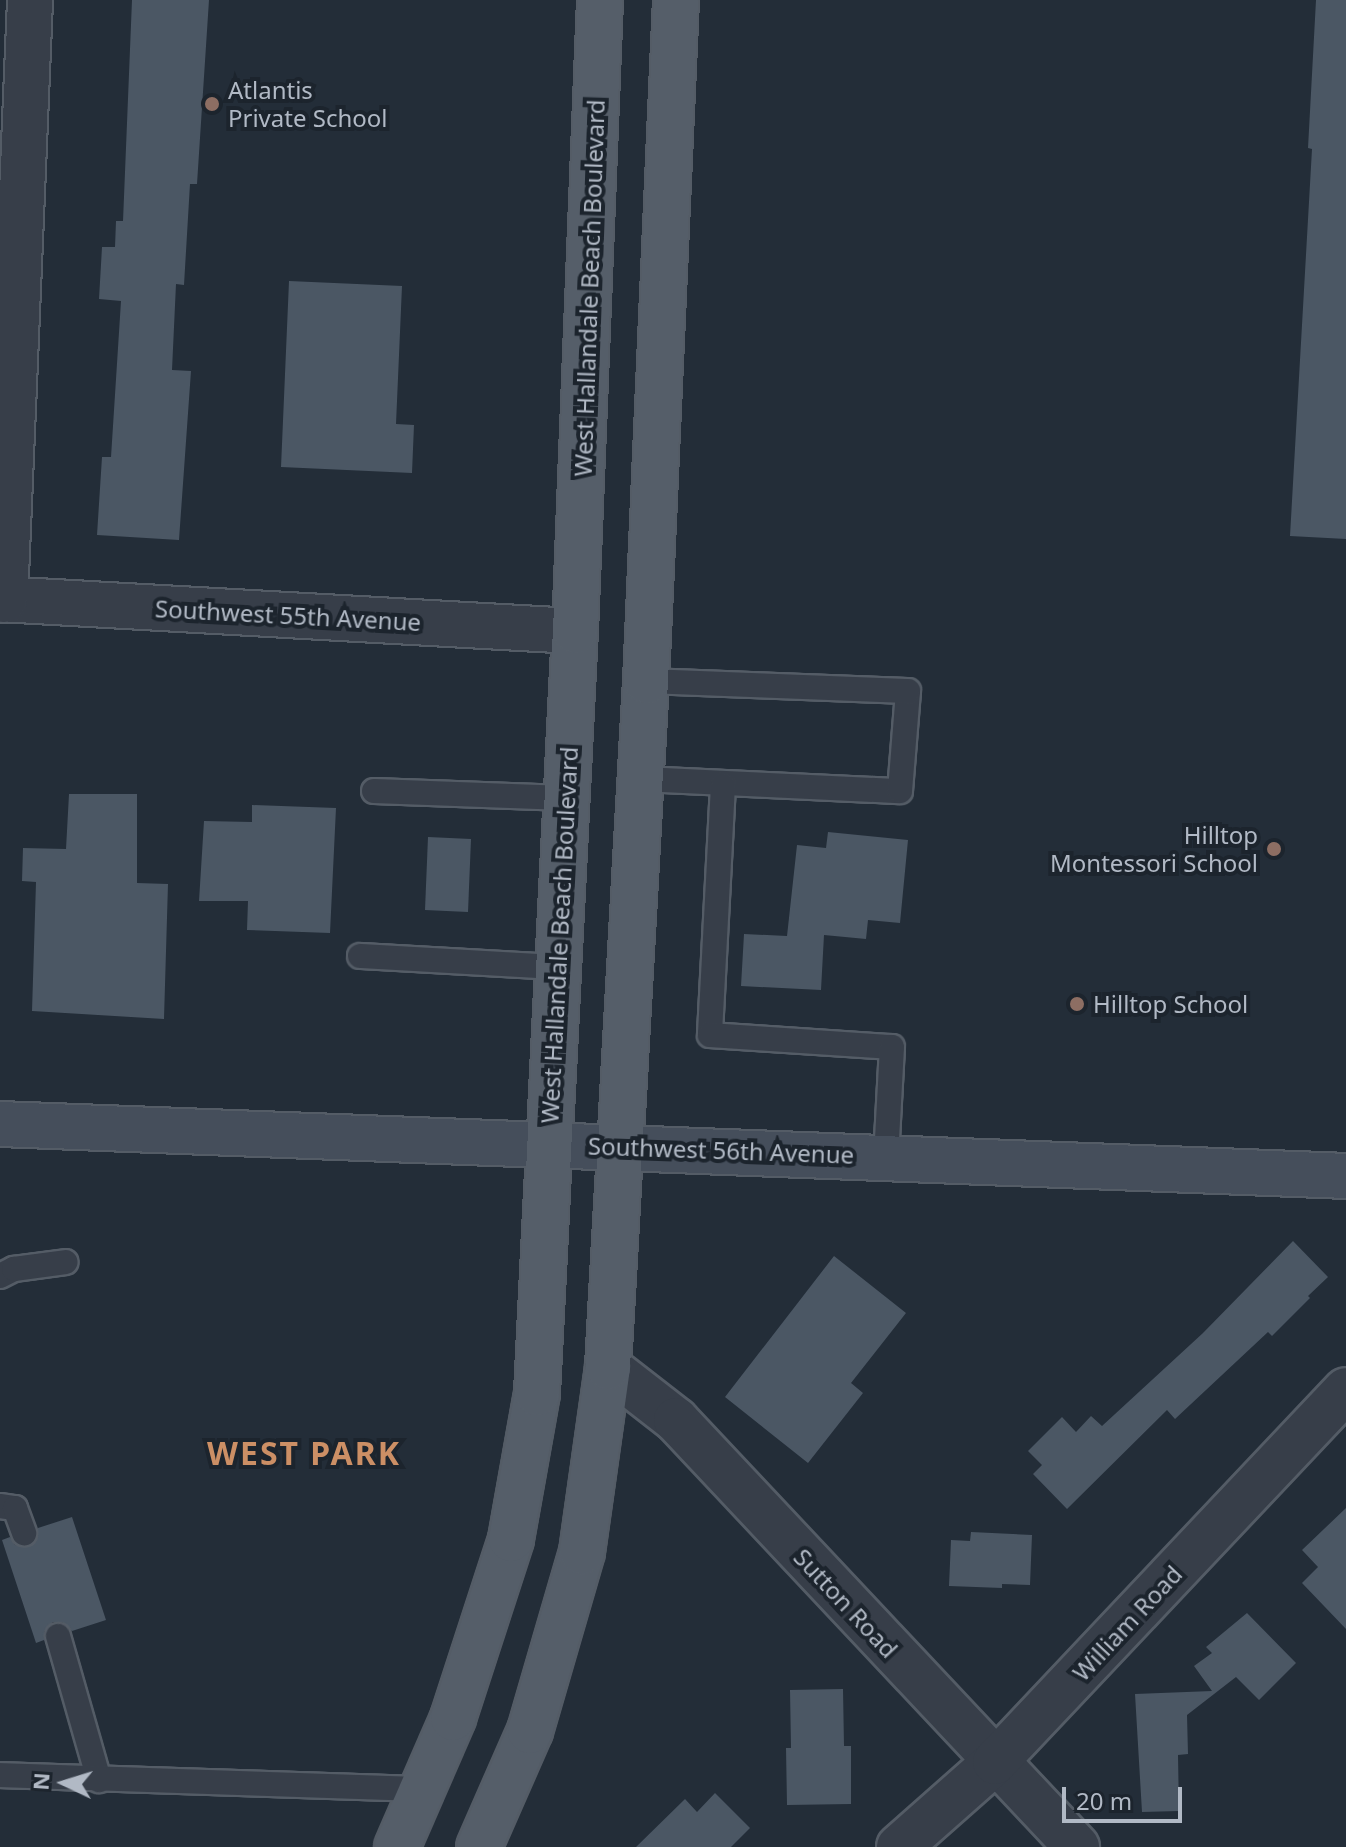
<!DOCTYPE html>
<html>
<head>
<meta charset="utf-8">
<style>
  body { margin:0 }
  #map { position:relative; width:1346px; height:1847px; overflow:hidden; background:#232d38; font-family:"Noto Sans",sans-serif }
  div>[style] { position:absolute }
  .building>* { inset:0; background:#4b5764 }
  .roads { filter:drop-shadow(2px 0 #545c66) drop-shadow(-2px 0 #545c66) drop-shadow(0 2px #545c66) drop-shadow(0 -2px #545c66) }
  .lane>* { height:24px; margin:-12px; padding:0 12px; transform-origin:12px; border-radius:12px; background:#373e49 }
  .street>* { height:44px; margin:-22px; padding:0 22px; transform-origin:22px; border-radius:22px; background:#373e49 }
  .secondary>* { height:44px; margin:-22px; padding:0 22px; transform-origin:22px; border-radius:22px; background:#454e5b }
  .primary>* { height:44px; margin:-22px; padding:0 22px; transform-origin:22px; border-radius:22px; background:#555e69 }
  .dots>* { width:22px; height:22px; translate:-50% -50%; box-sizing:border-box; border:4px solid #1c242d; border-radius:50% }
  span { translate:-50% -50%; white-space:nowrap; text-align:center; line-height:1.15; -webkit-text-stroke:8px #1c242d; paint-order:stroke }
  .poi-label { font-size:24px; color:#b1b9c5 }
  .left { translate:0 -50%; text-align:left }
  .right { translate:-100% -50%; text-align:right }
  .street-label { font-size:24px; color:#b1b9c5 }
  .district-label { font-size:32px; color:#cc8f65; font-weight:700; letter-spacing:2px }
  .north { position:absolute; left:24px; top:1743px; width:80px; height:80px; -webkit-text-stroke:6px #1c242d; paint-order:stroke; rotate:274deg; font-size:22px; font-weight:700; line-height:32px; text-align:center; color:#b1b9c5 }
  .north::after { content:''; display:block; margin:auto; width:28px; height:36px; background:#b1b9c5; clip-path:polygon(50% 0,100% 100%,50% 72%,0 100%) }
  .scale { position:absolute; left:1062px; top:1787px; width:120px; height:36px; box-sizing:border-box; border:4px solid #b1b9c5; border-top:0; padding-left:10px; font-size:24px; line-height:28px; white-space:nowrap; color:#b1b9c5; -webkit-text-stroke:6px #1c242d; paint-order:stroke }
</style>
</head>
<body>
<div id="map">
  <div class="building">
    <i style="clip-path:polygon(132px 0,209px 0,197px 184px,190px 184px,184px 285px,176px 284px,172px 370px,191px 371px,179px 540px,97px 535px,102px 457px,111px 457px,121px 301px,99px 299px,102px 247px,115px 247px,116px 221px,123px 221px)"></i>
    <i style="clip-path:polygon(1316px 0,1346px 0,1346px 539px,1290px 536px,1312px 149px,1308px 148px)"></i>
    <i style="clip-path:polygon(289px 281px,402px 286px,396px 424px,414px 425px,412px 473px,281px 467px)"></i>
    <i style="clip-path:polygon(69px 794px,137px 794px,137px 883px,168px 884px,164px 1019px,32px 1011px,36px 882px,22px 881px,23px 848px,66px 849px)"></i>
    <i style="clip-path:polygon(252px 805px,336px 808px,330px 933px,247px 930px,248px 901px,199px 901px,204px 821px,252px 822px)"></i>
    <i style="clip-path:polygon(828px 832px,908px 840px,900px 923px,868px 920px,866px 939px,824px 935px,821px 990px,741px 986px,744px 934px,787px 936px,797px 845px,826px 848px)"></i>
    <i style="clip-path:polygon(428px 837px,471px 839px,468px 912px,425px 910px)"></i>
    <i style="clip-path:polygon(1293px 1241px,1328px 1277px,1308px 1296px,1310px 1298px,1272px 1336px,1268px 1332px,1175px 1419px,1167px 1410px,1067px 1509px,1033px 1474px,1042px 1465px,1028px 1451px,1062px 1417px,1076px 1432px,1091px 1416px,1102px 1426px,1203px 1333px)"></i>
    <i style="clip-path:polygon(834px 1256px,906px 1313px,851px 1383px,863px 1393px,808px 1463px,725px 1397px)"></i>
    <i style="clip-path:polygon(1346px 1508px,1346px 1629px,1302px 1583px,1318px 1567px,1302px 1550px)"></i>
    <i style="clip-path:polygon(72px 1517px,106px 1620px,72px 1631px,62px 1622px,53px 1622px,44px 1632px,44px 1640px,36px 1643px,2px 1540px,10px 1537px,15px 1545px,28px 1547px,36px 1542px,38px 1528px)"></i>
    <i style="clip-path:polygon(971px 1532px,1032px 1535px,1030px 1585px,1002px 1584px,1002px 1588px,949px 1586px,951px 1540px,970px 1541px)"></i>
    <i style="clip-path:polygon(1247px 1613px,1296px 1663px,1259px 1700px,1236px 1677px,1187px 1715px,1188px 1754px,1178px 1755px,1179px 1811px,1142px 1812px,1135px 1694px,1212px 1691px,1194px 1666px,1212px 1653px,1206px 1647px)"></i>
    <i style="clip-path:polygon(843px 1689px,844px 1746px,851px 1746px,851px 1804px,787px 1805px,786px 1748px,791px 1748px,790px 1690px)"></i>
    <i style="clip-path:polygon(715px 1793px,750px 1828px,731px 1847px,636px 1847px,685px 1799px,697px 1812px)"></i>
  </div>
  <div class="roads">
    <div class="lane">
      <i style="left:642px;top:779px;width:258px;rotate:2.7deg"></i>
      <i style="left:900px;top:791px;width:100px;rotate:-85.4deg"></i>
      <i style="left:908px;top:691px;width:262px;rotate:-177.8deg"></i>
      <i style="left:723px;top:785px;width:250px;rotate:93deg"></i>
      <i style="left:710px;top:1035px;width:182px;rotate:3.8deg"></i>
      <i style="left:892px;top:1047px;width:110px;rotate:93.1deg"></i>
      <i style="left:374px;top:791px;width:192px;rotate:2.1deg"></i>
      <i style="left:360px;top:956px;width:197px;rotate:3.2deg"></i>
      <i style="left:0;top:1276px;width:16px;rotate:-27deg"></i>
      <i style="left:14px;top:1269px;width:52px;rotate:-7.7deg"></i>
      <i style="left:0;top:1506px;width:15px;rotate:8deg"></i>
      <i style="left:15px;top:1508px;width:27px;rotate:70deg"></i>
      <i style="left:58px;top:1636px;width:150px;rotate:74.1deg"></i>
      <i style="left:0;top:1775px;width:422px;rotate:1.9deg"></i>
    </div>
    <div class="street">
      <i style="left:0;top:599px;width:576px;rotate:3.19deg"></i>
      <i style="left:5px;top:600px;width:601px;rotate:-87.61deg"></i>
      <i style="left:608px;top:1367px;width:86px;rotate:37.9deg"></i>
      <i style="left:676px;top:1420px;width:586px;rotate:46.8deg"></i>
      <i style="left:899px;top:1847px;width:128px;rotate:-41.5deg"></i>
      <i style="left:995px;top:1762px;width:511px;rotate:-46.66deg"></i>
    </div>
    <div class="secondary">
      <i style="left:0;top:1124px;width:1347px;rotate:2.21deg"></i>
    </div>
    <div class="primary">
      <i style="left:397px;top:1847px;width:141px;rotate:-66.5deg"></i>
      <i style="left:453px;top:1718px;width:188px;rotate:-72deg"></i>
      <i style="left:511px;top:1539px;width:148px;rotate:-79.9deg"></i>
      <i style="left:537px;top:1393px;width:763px;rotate:-87.15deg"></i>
      <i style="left:575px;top:631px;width:631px;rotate:-87.73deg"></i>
      <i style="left:479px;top:1847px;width:127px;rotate:-66.3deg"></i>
      <i style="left:530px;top:1731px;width:186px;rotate:-73.8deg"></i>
      <i style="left:582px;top:1552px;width:187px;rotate:-82deg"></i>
      <i style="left:608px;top:1367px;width:687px;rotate:-86.83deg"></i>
      <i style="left:646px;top:681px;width:682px;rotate:-87.48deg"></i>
    </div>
  </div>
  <div class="dots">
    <i style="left:212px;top:104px;background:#8d6e63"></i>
    <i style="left:1274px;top:849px;background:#8d6e63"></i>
    <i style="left:1077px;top:1004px;background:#8d6e63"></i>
  </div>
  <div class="poi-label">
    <span class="left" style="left:228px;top:104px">Atlantis<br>Private School</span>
    <span class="right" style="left:1258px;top:849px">Hilltop<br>Montessori School</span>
    <span class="left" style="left:1093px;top:1004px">Hilltop School</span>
  </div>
  <div class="street-label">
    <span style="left:589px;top:288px;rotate:-88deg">West Hallandale Beach Boulevard</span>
    <span style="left:288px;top:615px;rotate:3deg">Southwest 55th Avenue</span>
    <span style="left:559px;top:935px;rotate:-87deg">West Hallandale Beach Boulevard</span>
    <span style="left:721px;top:1150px;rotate:2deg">Southwest 56th Avenue</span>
    <span style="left:846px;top:1603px;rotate:47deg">Sutton Road</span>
    <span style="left:1127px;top:1623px;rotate:-47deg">William Road</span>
  </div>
  <div class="district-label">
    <span style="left:304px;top:1453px">WEST PARK</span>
  </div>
  <div class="north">N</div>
  <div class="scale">20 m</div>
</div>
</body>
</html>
